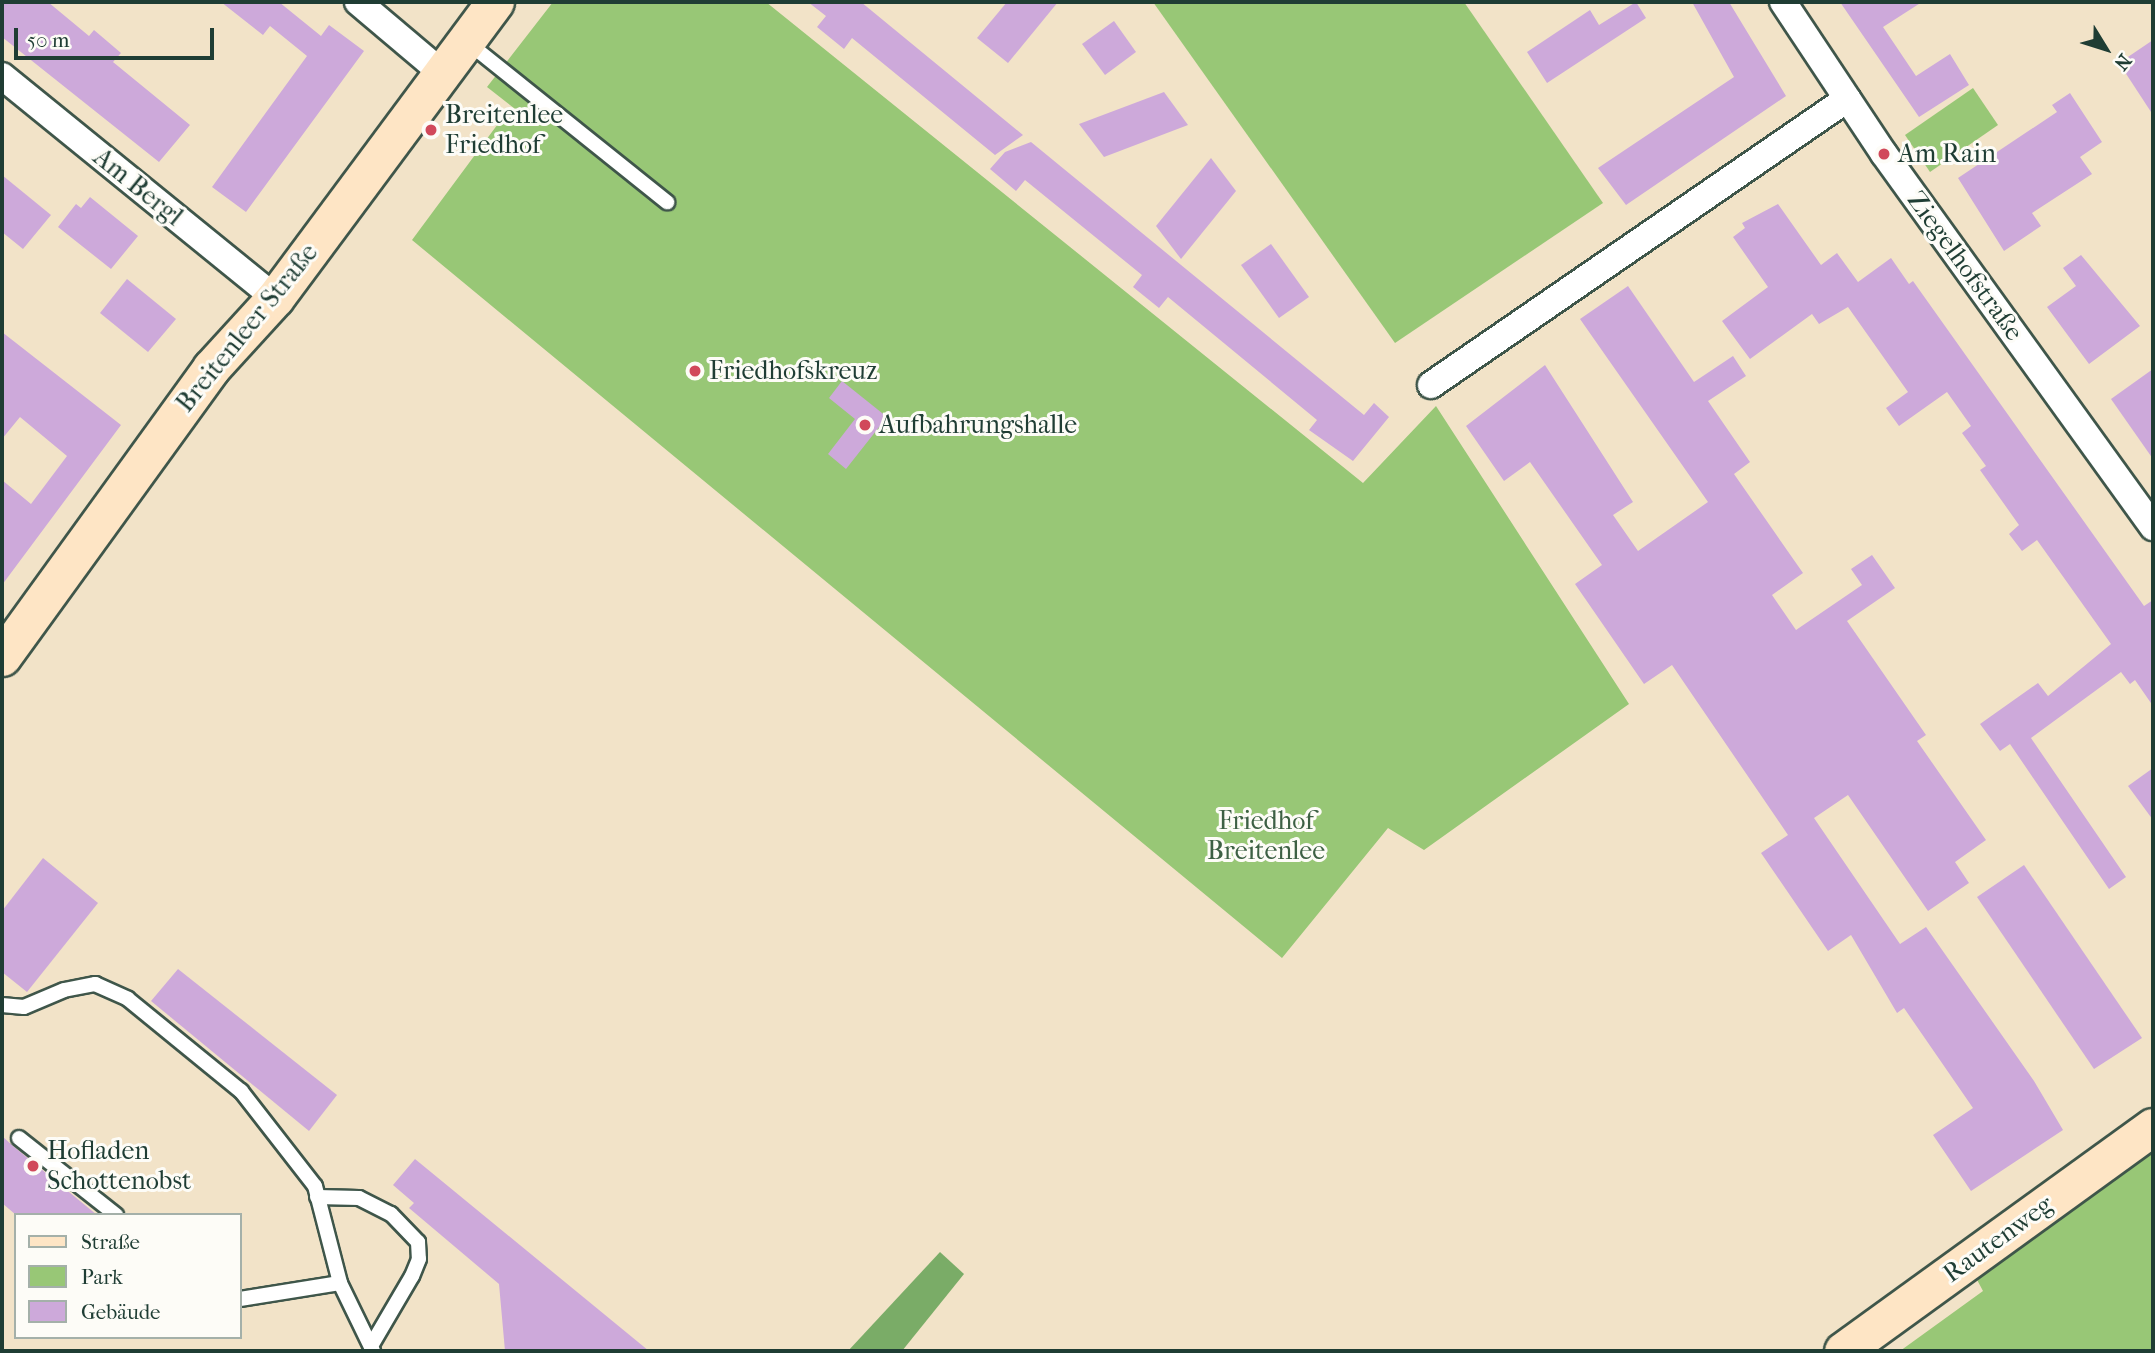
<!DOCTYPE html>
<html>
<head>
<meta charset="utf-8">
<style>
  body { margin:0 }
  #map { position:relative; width:2155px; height:1353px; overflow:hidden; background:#f2e3c8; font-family:"IM FELL French Canon",serif }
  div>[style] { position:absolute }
  .green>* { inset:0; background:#98c776 }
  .forest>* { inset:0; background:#7aac67 }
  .building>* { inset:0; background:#cda9da }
  .roads { filter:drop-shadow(2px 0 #3f564a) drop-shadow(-2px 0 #3f564a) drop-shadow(0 2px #3f564a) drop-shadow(0 -2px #3f564a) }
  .lane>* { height:14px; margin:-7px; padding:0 7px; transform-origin:7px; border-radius:7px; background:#fff }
  .street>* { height:26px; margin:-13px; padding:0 13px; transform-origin:13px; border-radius:13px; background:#fff }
  .secondary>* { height:37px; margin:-18.5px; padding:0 18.5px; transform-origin:18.5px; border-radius:18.5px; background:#fee5c5 }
  .dots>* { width:19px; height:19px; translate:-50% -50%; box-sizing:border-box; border:4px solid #fdfcf7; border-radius:50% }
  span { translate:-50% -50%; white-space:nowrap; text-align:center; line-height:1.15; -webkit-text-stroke:6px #fdfcf7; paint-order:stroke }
  .poi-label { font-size:26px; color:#1f3d34 }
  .left { translate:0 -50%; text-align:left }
  .street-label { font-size:26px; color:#1f3d34 }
  .park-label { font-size:26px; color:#3d6044 }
  .frame { position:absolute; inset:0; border:4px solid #1f3d34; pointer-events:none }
  .legend { position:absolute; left:14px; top:1213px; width:228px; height:126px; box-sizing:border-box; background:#fdfcf7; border:2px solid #a4b0a9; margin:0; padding:9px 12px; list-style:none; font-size:21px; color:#1f3d34 }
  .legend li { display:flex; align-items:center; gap:14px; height:35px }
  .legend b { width:35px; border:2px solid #a4b0a9 }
  .north { position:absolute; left:2071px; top:14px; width:70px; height:70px; -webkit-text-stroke:5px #fdfcf7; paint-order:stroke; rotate:128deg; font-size:19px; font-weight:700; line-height:28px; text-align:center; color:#1f3d34 }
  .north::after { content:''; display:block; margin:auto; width:24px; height:32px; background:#1f3d34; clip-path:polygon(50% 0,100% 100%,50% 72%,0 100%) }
  .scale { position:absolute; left:14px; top:28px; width:200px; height:32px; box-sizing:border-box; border:4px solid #1f3d34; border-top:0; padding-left:9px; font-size:21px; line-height:24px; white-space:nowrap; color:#1f3d34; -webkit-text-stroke:5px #fdfcf7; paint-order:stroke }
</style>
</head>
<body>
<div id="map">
  <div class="green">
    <i style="clip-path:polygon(553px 2px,766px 2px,1363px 483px,1436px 406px,1629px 704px,1424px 850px,1388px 828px,1282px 958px,412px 240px,506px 113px,519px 112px,487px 87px)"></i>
    <i style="clip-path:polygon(1153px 2px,1464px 2px,1603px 203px,1395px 343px)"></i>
    <i style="clip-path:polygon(1973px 88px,1998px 125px,1930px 172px,1905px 135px)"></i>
    <i style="clip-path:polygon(2153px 1146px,2153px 1351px,1900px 1351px,1983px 1291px,1975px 1276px)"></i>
  </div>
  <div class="forest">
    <i style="clip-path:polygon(940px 1252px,964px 1274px,902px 1351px,848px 1351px)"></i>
  </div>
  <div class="building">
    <i style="clip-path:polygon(2px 2px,48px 2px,89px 36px,94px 30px,121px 53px,113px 62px,190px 125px,159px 162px,2px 37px)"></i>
    <i style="clip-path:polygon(221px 2px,279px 2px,321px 36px,329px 25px,364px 51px,246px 212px,212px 187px,307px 56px,270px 26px,263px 35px)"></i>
    <i style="clip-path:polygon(808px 2px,861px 2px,1023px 135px,995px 155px,852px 38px,844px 49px,817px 27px,826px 16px)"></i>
    <i style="clip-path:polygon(1007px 2px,1058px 2px,1008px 63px,977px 38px)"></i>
    <i style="clip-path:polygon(1636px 2px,1646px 18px,1547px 83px,1527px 52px,1590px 10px,1599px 25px)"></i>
    <i style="clip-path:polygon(1692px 2px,1729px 2px,1786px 96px,1626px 205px,1598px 168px,1734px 77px)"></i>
    <i style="clip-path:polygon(1840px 2px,1922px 2px,1883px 27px,1916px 76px,1950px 54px,1969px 85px,1919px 117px)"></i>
    <i style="clip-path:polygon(1114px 21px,1136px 52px,1105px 75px,1082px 44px)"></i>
    <i style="clip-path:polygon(2153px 40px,2153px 115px,2119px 63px)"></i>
    <i style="clip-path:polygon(1164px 92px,1188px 125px,1104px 157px,1079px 124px)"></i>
    <i style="clip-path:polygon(2070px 93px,2102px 142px,2080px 157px,2092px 174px,2032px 213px,2041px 226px,2004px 251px,1958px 178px,2057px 112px,2052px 105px)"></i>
    <i style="clip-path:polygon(1031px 142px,1364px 415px,1374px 403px,1389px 417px,1353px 461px,1309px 430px,1317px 420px,1168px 297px,1159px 308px,1133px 287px,1142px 275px,1025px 180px,1016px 191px,990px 169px,1005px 152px)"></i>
    <i style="clip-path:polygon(1211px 158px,1236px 191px,1181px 259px,1156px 226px)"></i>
    <i style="clip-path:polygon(2px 175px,51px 215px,23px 249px,2px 232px)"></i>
    <i style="clip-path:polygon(90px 197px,138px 236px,111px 269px,58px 227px,76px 204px,81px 208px)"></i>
    <i style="clip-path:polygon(1778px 204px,1821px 265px,1837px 253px,1858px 282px,1891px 258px,1909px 284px,1913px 281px,2144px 606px,2153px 600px,2153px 706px,2135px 680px,2130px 684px,2121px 672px,2031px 738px,2126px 877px,2109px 889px,2010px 744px,2000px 751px,1980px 724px,2038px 683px,2048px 696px,2111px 644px,2037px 540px,2022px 551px,2009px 534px,2019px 525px,1980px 470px,1986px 466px,1962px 433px,1971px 426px,1947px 392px,1899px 426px,1886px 408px,1908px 392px,1848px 307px,1819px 324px,1812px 314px,1750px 359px,1722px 321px,1768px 287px,1733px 237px,1745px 228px,1742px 223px)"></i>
    <i style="clip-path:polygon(1271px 244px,1309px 297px,1279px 318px,1241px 265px)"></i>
    <i style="clip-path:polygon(2081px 255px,2140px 326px,2089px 364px,2047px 307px,2076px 286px,2063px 268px)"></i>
    <i style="clip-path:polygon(127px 279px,176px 319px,148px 352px,100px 313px)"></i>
    <i style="clip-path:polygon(1628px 286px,1694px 382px,1733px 356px,1746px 376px,1708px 401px,1750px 462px,1734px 474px,1803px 573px,1772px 595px,1796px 630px,1862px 585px,1851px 569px,1872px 555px,1895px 588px,1847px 621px,1926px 735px,1917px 741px,1986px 840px,1955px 862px,1969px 883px,1928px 911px,1848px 795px,1814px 818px,1900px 944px,1926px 927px,2034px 1081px,2063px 1130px,1971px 1191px,1933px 1135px,1973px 1108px,1904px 1008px,1897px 1013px,1851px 935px,1828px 951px,1761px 853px,1788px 835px,1672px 665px,1644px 684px,1575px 584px,1602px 565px,1530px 462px,1504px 481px,1466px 426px,1545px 365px,1633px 502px,1613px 515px,1638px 551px,1708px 502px,1580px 319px)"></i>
    <i style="clip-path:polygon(2px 332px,121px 425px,2px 585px,2px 480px,31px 504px,67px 456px,20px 417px,2px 439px)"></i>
    <i style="clip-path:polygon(2153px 369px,2153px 459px,2111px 399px)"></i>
    <i style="clip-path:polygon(842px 381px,887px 417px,846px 469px,828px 454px,855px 419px,829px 398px)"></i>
    <i style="clip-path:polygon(2153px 768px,2153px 820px,2128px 786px)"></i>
    <i style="clip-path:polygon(43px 858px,98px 903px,27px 992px,2px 972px,2px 911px)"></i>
    <i style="clip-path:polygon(2024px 865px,2142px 1038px,2094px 1069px,1977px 897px)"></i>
    <i style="clip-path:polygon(178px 969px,337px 1095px,309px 1131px,151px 1001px)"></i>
    <i style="clip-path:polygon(2px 1136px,13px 1146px,97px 1215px,16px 1215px,2px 1203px)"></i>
    <i style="clip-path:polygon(415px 1159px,649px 1351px,505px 1351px,499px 1284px,409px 1208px,414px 1203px,393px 1185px)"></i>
  </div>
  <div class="roads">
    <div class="lane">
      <i style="left:466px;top:41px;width:258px;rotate:38.7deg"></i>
      <i style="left:2px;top:1005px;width:22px;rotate:5deg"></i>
      <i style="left:24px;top:1007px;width:43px;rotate:-23deg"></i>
      <i style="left:64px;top:990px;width:32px;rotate:-11deg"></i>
      <i style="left:95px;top:984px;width:36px;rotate:24deg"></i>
      <i style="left:128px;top:999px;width:146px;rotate:39.2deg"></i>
      <i style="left:241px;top:1091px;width:120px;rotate:52.1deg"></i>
      <i style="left:315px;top:1186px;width:100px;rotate:75.5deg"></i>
      <i style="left:340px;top:1283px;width:76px;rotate:64.1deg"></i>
      <i style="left:19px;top:1138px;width:124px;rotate:38.4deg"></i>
      <i style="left:317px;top:1197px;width:42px;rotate:1.4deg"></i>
      <i style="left:359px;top:1198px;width:36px;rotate:27deg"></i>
      <i style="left:391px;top:1214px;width:39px;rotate:46deg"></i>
      <i style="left:418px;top:1242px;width:17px;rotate:87deg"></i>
      <i style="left:419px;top:1259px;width:18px;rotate:112deg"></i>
      <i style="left:412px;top:1276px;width:81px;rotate:120.4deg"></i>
      <i style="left:240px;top:1299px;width:101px;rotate:-9.1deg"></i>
    </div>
    <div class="street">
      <i style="left:358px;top:2px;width:110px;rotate:40.2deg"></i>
      <i style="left:1783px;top:2px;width:182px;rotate:56.4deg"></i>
      <i style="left:1884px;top:154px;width:460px;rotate:54.2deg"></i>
      <i style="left:2px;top:76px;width:352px;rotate:39.1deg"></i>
      <i style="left:1431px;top:385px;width:505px;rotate:-34.51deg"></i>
    </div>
    <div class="secondary">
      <i style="left:2px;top:657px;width:357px;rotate:-54.1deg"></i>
      <i style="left:211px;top:368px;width:95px;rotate:-47.6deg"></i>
      <i style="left:275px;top:298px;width:369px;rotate:-53.4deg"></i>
      <i style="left:1843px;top:1351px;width:382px;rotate:-35.9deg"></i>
    </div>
  </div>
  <div class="dots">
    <i style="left:431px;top:130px;background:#d1495b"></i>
    <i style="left:1884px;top:154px;background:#d1495b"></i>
    <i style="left:695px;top:371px;background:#d1495b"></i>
    <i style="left:865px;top:425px;background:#d1495b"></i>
    <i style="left:33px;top:1166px;background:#d1495b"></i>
  </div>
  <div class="poi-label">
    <span class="left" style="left:445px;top:130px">Breitenlee<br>Friedhof</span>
    <span class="left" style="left:1898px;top:154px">Am Rain</span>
    <span class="left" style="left:709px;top:371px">Friedhofskreuz</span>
    <span class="left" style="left:879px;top:425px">Aufbahrungshalle</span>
    <span class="left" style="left:47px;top:1166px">Hofladen<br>Schottenobst</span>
  </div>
  <div class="street-label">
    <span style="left:138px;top:187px;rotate:39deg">Am Bergl</span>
    <span style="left:1965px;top:266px;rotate:54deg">Ziegelhofstraße</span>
    <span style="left:247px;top:328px;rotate:-51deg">Breitenleer Straße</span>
    <span style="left:1998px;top:1239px;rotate:-36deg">Rautenweg</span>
  </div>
  <div class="park-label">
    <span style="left:1266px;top:836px">Friedhof<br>Breitenlee</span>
  </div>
  <div class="frame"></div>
  <ul class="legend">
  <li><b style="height:9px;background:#fee5c5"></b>Straße</li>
  <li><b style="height:19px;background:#98c776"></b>Park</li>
  <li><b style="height:19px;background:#cda9da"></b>Gebäude</li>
  </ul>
  <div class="north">N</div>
  <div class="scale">50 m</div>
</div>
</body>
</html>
